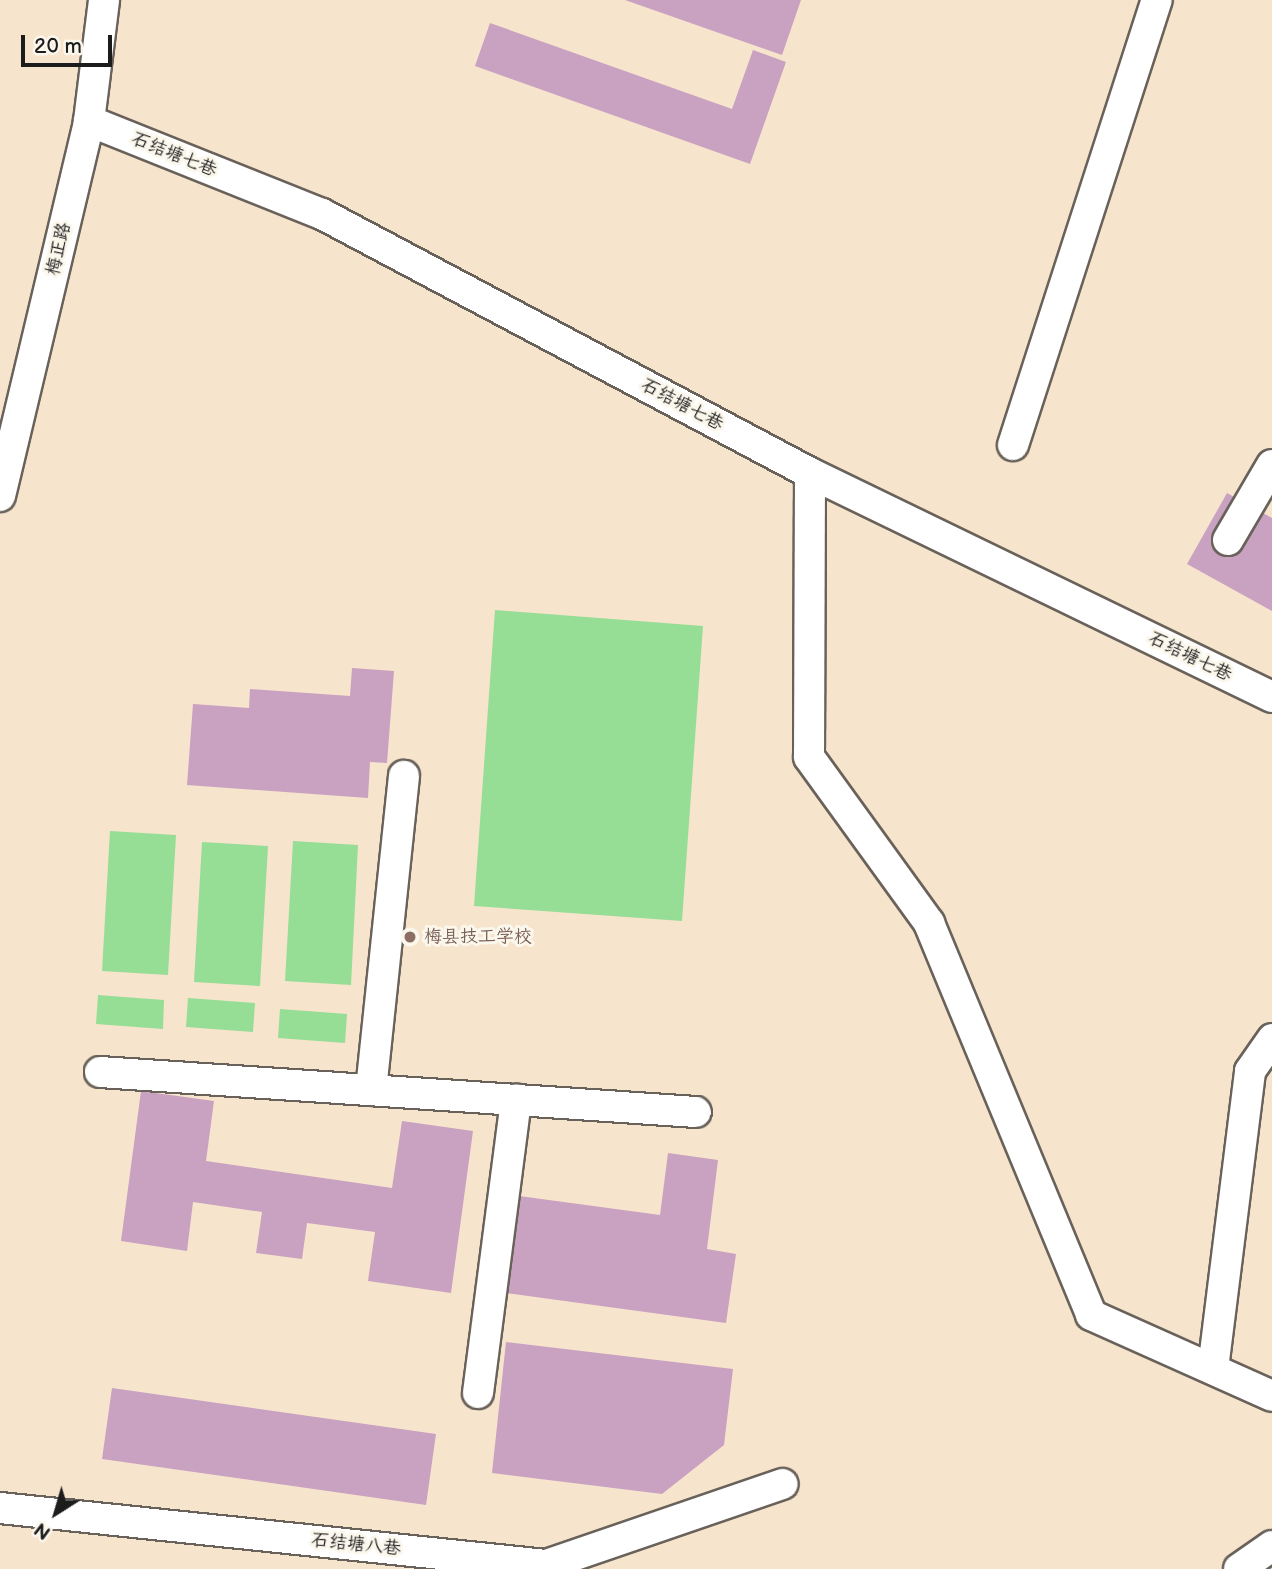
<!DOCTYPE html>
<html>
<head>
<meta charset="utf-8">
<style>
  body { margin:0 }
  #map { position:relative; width:1272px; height:1569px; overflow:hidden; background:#f7e4cd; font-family:"Balsamiq Sans","LXGW WenKai TC",sans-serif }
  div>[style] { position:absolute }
  .green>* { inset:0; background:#96dd96 }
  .building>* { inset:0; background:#c9a1c1 }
  .roads { filter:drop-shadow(2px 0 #69625a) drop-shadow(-2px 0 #69625a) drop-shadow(0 2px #69625a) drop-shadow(0 -2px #69625a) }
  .minor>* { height:30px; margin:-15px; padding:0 15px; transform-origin:15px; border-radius:15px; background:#fff }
  .dots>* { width:19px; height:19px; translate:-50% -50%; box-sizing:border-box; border:4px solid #fbf7ec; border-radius:50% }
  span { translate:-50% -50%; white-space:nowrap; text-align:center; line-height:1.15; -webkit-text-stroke:6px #fbf7ec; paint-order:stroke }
  .street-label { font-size:18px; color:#1c1c1c }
  .education-label { font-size:18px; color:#785e54 }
  .left { translate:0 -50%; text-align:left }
  .north { position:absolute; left:21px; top:1478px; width:70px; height:70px; -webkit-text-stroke:5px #fbf7ec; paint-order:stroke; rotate:217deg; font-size:19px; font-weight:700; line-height:28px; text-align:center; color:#1c1c1c }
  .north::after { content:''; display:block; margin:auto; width:24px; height:32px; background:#1c1c1c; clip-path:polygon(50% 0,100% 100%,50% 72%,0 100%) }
  .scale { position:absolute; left:21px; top:35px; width:91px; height:32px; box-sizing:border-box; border:4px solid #1c1c1c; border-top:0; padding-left:9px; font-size:21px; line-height:24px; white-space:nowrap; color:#1c1c1c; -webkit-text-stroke:5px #fbf7ec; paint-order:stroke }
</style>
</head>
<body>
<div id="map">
  <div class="green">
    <i style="clip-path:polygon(495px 610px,703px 626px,682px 921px,474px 906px)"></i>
    <i style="clip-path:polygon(110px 831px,176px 835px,168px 975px,102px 971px)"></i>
    <i style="clip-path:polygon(293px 841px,358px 845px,351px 985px,285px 981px)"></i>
    <i style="clip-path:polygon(202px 842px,268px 846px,260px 986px,194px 982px)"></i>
    <i style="clip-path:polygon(98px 995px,164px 1000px,163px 1029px,96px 1024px)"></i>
    <i style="clip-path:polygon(188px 998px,255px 1003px,253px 1032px,186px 1027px)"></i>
    <i style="clip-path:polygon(280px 1009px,347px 1014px,345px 1043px,278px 1038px)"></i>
  </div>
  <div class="building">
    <i style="clip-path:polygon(625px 0,801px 0,782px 55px)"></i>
    <i style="clip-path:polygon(490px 23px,732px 109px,753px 50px,786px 62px,750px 164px,475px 66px)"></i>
    <i style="clip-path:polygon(1227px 493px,1272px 518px,1272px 611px,1187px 564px)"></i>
    <i style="clip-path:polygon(352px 668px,394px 671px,387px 763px,370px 762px,368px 798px,187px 785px,193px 704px,249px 708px,250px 689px,350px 696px)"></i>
    <i style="clip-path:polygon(141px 1091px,214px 1101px,206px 1161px,392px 1188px,402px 1121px,473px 1131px,451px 1293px,368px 1281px,375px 1232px,307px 1223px,302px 1259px,256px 1253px,262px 1212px,193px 1202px,187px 1251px,121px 1241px)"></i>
    <i style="clip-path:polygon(668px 1153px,718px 1160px,707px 1249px,736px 1254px,726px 1323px,492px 1291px,505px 1194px,660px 1215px)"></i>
    <i style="clip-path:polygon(506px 1342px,733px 1369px,724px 1445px,662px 1494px,492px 1473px)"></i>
    <i style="clip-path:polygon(112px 1388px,436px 1434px,426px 1505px,102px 1459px)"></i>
  </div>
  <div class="roads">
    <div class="minor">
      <i style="left:89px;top:121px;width:251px;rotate:21.8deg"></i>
      <i style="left:322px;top:214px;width:552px;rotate:27.96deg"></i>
      <i style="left:810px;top:473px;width:513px;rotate:25.87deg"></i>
      <i style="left:1013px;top:445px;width:468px;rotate:-72.1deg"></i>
      <i style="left:810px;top:473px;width:284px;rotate:90.2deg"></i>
      <i style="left:809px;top:757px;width:205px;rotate:54.1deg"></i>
      <i style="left:929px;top:923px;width:424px;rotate:67.5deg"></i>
      <i style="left:1091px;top:1315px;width:198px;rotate:24.1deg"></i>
      <i style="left:0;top:496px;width:385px;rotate:-76.6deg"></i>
      <i style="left:89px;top:121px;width:122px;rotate:-82.9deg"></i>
      <i style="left:1228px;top:540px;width:87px;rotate:-59.6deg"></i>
      <i style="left:100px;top:1072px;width:597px;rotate:3.84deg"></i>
      <i style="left:371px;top:1090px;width:316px;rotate:-84deg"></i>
      <i style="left:1213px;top:1369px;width:300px;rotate:-82.9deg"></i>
      <i style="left:1250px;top:1071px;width:39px;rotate:-55deg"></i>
      <i style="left:478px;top:1393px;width:296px;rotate:-82.6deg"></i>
      <i style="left:0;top:1508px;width:549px;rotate:5.96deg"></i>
      <i style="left:546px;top:1565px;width:250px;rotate:-18.9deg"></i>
      <i style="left:1239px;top:1569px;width:40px;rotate:-34.9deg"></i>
    </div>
  </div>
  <div class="dots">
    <i style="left:410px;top:937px;background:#8d6e63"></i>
  </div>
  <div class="street-label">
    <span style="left:174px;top:155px;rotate:22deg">石结塘七巷</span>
    <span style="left:59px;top:249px;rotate:-77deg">梅正路</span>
    <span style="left:682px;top:405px;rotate:28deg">石结塘七巷</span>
    <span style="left:1190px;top:657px;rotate:26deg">石结塘七巷</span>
    <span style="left:356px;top:1545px;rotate:6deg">石结塘八巷</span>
  </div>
  <div class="education-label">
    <span class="left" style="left:424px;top:937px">梅县技工学校</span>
  </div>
  <div class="north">N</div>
  <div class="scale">20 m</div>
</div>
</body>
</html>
